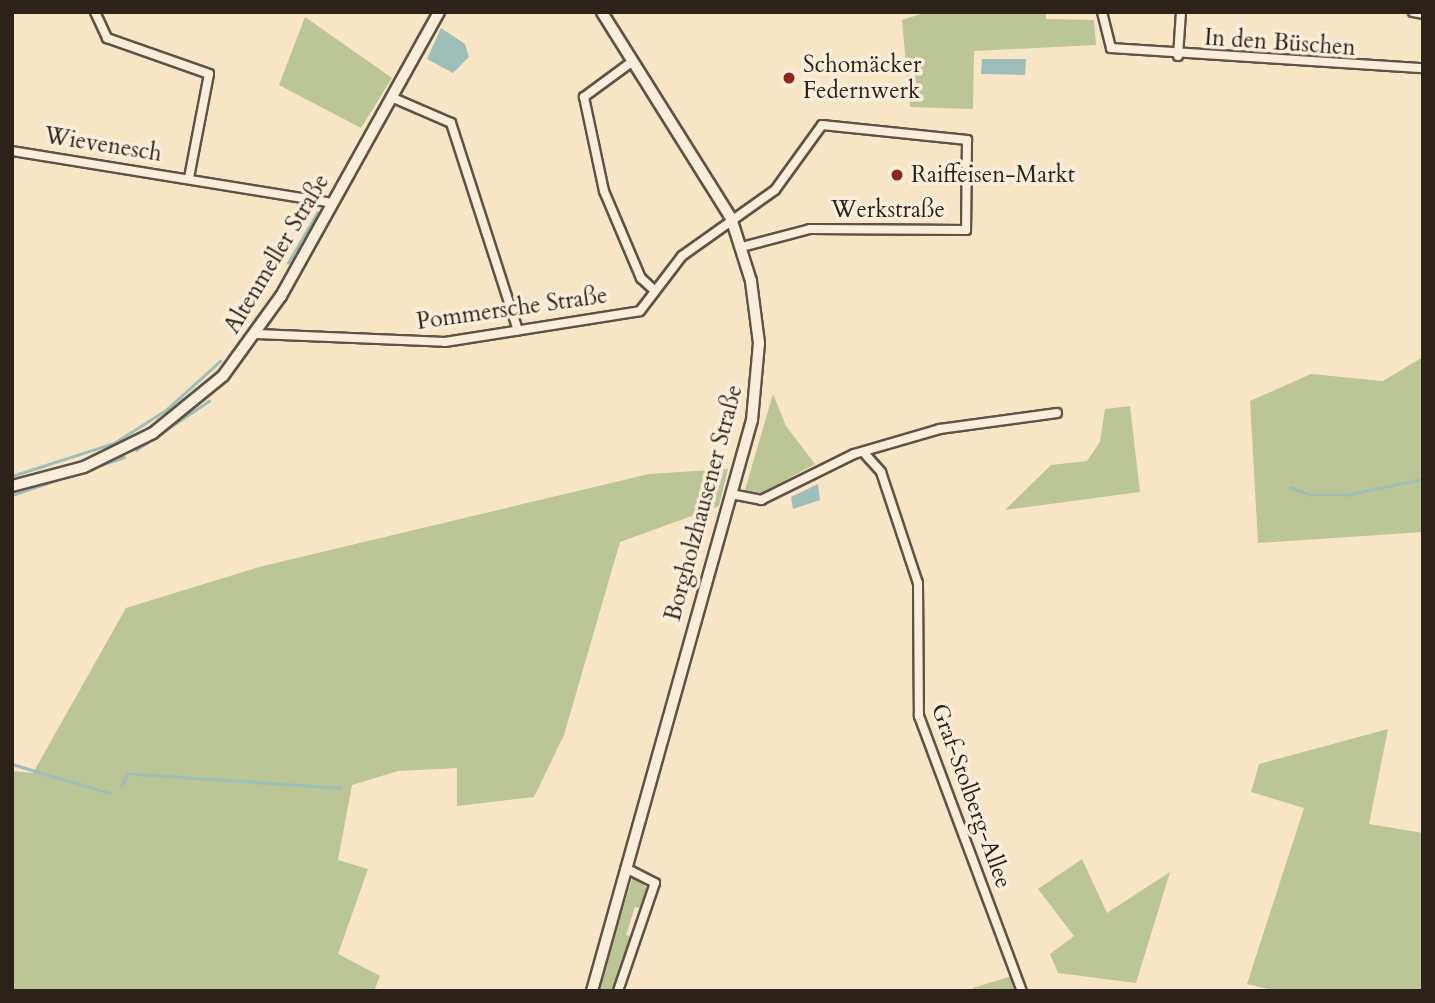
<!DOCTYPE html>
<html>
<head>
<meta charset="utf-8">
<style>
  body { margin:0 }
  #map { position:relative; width:1435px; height:1003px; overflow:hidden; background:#f7e5c6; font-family:Cardo,serif }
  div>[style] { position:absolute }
  .green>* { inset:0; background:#bbc596 }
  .water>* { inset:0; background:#9ebeba }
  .stream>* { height:2.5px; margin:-1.25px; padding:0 1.25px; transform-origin:1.25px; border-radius:1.25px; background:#9ebeba }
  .roads { filter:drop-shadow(2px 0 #5e5344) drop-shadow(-2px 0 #5e5344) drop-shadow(0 2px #5e5344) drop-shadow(0 -2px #5e5344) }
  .street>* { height:8px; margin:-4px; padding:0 4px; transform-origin:4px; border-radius:4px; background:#faeeda }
  .secondary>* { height:10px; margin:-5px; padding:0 5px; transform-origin:5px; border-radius:5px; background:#faeeda }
  .dots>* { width:19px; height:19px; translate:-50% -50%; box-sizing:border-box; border:4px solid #faeeda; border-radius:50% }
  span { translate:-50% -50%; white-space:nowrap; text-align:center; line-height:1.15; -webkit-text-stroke:7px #faeeda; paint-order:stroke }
  .street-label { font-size:23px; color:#2b2219 }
  .poi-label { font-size:23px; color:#2b2219 }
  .left { translate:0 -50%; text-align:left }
  .frame { position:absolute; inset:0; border:14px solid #2b2219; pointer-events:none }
</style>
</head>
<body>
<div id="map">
  <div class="green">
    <i style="clip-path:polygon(927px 12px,1046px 12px,1046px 19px,1094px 20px,1096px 45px,974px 51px,973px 109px,910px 107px,902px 20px)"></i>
    <i style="clip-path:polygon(305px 17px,392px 78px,361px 128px,279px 85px)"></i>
    <i style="clip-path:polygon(1423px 357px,1423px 532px,1258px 543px,1250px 401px,1311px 374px,1383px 381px)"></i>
    <i style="clip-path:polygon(773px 394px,786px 426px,815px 464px,760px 494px,745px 490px)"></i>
    <i style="clip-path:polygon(1130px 406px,1140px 492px,1005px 510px,1051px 465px,1087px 461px,1100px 442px,1105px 409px)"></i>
    <i style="clip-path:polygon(728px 469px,719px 506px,620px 542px,564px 735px,534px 797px,457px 806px,457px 768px,398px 771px,352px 785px,338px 860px,368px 869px,338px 954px,380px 976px,374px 991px,12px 991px,12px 771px,33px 773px,126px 608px,259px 567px,649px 474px)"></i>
    <i style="clip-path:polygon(1388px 729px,1369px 824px,1423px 833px,1423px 991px,1276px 991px,1247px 984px,1304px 808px,1251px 792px,1259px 764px)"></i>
    <i style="clip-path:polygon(1082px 859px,1107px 913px,1170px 872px,1136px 983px,1058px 973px,1050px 954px,1074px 936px,1038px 889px)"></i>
    <i style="clip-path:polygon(633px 876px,650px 891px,645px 909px,635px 907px,626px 935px,636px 938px,614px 991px,598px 991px)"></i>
    <i style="clip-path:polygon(1012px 976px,1017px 991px,974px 991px,973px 988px)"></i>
  </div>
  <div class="water">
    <i style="clip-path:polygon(441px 28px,465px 44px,469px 57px,453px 73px,427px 59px)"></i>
    <i style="clip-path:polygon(982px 59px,1026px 59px,1025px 75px,981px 74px)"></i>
    <i style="clip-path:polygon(818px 484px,820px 500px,793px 509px,791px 497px)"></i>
  </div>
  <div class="stream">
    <i style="left:288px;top:263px;width:58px;rotate:-59.9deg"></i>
    <i style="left:136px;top:450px;width:88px;rotate:-33.9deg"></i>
    <i style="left:12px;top:476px;width:107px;rotate:-17.9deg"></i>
    <i style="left:114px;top:443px;width:62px;rotate:-32.4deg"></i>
    <i style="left:166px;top:410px;width:73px;rotate:-42.2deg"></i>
    <i style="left:1290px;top:487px;width:22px;rotate:21deg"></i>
    <i style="left:1311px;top:495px;width:34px"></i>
    <i style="left:1345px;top:495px;width:80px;rotate:-11.6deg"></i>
    <i style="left:12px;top:495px;width:118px;rotate:-18.7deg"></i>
    <i style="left:12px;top:764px;width:102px;rotate:16.5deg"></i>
    <i style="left:121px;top:787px;width:14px;rotate:-65deg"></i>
    <i style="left:127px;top:774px;width:10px"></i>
    <i style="left:137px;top:774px;width:203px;rotate:3.9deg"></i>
  </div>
  <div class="roads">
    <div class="street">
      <i style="left:95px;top:12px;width:29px;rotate:65deg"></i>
      <i style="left:107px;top:38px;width:108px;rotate:19.4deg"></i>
      <i style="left:209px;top:74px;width:106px;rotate:100.9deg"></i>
      <i style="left:1102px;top:12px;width:37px;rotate:76deg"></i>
      <i style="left:1111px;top:48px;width:313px;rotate:3.7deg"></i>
      <i style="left:1413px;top:12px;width:10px;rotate:11deg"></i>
      <i style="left:1178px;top:56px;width:44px;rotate:-86.1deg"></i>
      <i style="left:633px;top:61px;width:61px;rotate:143.7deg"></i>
      <i style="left:584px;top:97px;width:96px;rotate:78deg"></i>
      <i style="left:604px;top:191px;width:95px;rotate:67deg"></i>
      <i style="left:641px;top:278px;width:16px;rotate:43deg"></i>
      <i style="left:391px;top:97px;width:65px;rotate:23.4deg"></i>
      <i style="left:451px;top:123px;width:218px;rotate:72.1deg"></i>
      <i style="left:12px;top:151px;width:325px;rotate:9.2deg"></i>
      <i style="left:257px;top:334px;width:188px;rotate:2.4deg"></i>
      <i style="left:445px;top:342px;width:197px;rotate:-9deg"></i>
      <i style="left:640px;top:311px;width:69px;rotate:-52.6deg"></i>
      <i style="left:682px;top:256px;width:114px;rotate:-35.4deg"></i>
      <i style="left:775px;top:190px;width:80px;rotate:-54.1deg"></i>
      <i style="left:822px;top:125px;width:146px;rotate:5.9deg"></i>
      <i style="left:967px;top:140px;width:90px;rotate:90.6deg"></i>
      <i style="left:966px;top:230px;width:156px;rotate:-179.6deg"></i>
      <i style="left:810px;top:229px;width:70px;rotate:165.2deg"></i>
      <i style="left:865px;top:454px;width:24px;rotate:48deg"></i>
      <i style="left:881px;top:472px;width:117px;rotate:71.6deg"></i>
      <i style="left:918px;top:583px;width:133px;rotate:89.6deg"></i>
      <i style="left:919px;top:716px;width:294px;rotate:69.5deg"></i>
      <i style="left:731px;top:494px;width:31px;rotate:11deg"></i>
      <i style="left:761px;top:500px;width:104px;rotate:-26.3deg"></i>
      <i style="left:854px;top:454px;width:90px;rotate:-16.2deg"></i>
      <i style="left:940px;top:429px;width:118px;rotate:-7.8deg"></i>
      <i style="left:618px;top:991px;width:114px;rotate:-71.1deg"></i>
      <i style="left:655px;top:883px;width:33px;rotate:-153deg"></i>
    </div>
    <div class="secondary">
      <i style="left:12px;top:486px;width:74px;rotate:-14.8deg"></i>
      <i style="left:84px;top:467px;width:77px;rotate:-26.2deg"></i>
      <i style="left:153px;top:433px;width:90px;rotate:-39.2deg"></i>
      <i style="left:223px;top:376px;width:99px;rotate:-54.1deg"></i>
      <i style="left:281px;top:296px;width:325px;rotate:-60.9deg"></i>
      <i style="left:592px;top:991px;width:593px;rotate:-74.35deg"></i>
      <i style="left:752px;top:420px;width:77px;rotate:-84.8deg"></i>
      <i style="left:759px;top:343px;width:63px;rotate:-97.4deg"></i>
      <i style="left:751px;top:281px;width:66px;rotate:-107.6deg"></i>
      <i style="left:731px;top:218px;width:243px;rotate:-122.1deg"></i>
    </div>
  </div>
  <div class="dots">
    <i style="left:789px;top:78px;background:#8f2418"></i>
    <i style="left:897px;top:175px;background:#8f2418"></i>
  </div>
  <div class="street-label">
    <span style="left:1280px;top:43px;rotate:4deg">In den Büschen</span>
    <span style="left:103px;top:145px;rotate:9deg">Wievenesch</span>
    <span style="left:888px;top:210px">Werkstraße</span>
    <span style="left:277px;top:254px;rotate:-59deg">Altenmeller Straße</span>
    <span style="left:512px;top:309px;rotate:-8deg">Pommersche Straße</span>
    <span style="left:704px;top:503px;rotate:-75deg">Borgholzhausener Straße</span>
    <span style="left:971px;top:796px;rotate:70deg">Graf-Stolberg-Allee</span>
  </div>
  <div class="poi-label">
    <span class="left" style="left:803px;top:78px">Schomäcker<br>Federnwerk</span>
    <span class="left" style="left:911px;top:175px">Raiffeisen-Markt</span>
  </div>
  <div class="frame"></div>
</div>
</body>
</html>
